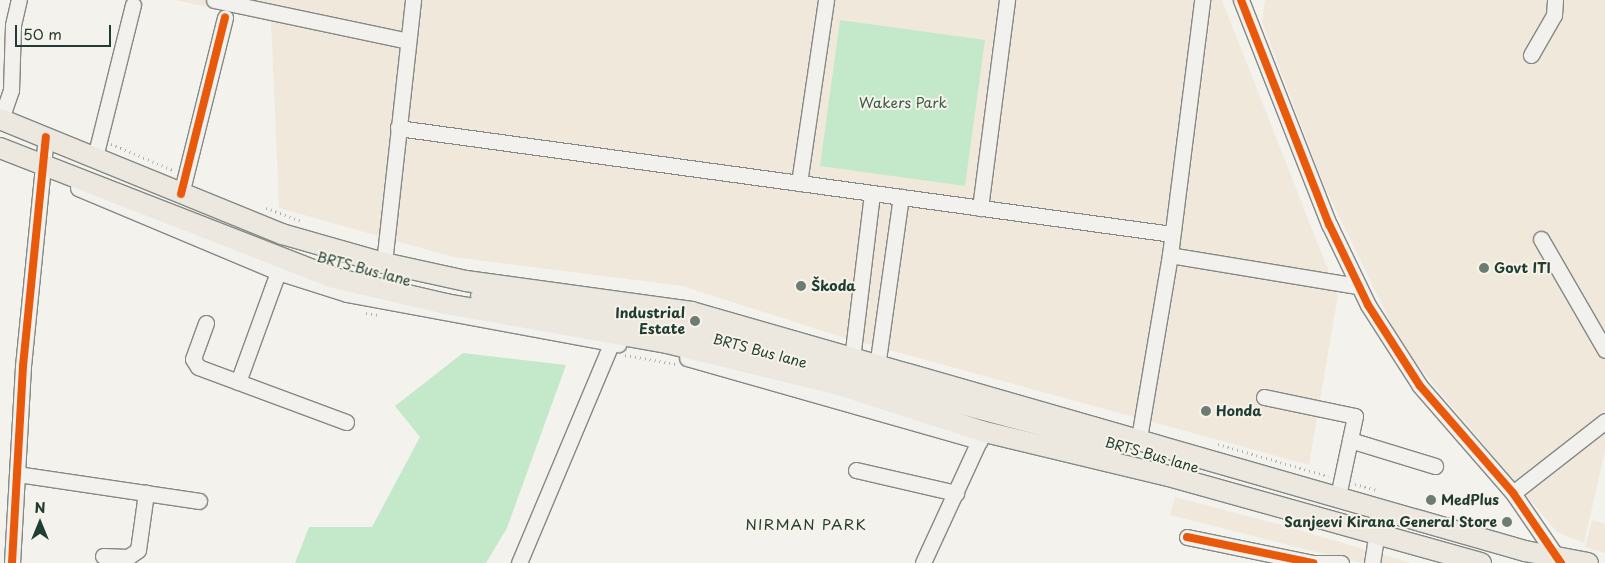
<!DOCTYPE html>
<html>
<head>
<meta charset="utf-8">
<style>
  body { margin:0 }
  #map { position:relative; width:1605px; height:563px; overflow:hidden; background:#f4f2ec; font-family:"Playpen Sans",sans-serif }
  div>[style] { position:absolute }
  .built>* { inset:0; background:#f1e8dc }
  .green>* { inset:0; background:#c4e9ca }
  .path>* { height:2.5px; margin-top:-1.25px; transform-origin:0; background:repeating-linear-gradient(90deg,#b0b2ae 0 1px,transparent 0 5px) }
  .roads { filter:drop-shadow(1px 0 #848985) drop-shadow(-1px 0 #848985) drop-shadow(0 1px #848985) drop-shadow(0 -1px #848985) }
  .minor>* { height:15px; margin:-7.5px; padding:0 7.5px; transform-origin:7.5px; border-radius:7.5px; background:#f2f1ed }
  .major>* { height:20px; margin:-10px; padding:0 10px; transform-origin:10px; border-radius:10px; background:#ece8df }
  .cycleway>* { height:8px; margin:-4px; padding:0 4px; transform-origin:4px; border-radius:4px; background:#e8590c }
  .dots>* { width:14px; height:14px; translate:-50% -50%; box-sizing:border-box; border:2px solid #f7f3e8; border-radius:50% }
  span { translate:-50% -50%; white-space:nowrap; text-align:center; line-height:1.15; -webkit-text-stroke:4px #f7f3e8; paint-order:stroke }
  .park-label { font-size:14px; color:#385e4d }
  .poi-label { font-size:14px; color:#1f3d34; font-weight:700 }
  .left { translate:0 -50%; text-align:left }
  .right { translate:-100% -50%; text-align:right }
  .street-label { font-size:14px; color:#1f3d34 }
  .neighbourhood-label { font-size:15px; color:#1f3d34; letter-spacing:1px }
  .north { position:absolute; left:15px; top:498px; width:50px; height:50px; -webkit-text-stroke:4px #f7f3e8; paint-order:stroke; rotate:0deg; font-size:14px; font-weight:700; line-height:20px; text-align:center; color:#1f3d34 }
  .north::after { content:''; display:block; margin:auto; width:18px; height:22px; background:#1f3d34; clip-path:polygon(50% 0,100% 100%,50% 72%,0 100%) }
  .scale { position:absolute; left:15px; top:25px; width:96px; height:22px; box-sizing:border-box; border:2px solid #1f3d34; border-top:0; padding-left:6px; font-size:15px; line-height:18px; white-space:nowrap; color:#1f3d34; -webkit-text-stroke:4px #f7f3e8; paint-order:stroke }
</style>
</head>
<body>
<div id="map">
  <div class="built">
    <i style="clip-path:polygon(175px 0,1222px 0,1338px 295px,1309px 465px,842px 337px,682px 286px,453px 257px,279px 208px,271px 21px)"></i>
    <i style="clip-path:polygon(1265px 0,1605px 0,1605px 451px,1584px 543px,1557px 532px,1403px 348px,1325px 188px,1262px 22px)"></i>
    <i style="clip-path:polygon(1175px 497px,1282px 525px,1411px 563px,1360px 563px,1170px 515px)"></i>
    <i style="clip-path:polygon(1592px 520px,1605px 524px,1605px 553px,1585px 547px)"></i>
  </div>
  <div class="green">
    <i style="clip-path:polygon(840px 20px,985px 40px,965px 186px,820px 166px)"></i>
    <i style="clip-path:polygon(463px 353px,566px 365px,507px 528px,486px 563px,295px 563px,309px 527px,372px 527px,420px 437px,395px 406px)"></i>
  </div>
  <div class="path">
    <i style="left:111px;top:144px;width:67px;rotate:22.8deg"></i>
    <i style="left:266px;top:208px;width:37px;rotate:20deg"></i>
    <i style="left:366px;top:313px;width:12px;rotate:9deg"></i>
    <i style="left:625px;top:355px;width:52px;rotate:10deg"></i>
    <i style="left:1218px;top:444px;width:115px;rotate:16.2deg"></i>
    <i style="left:1355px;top:484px;width:24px;rotate:15deg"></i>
  </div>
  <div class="roads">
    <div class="minor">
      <i style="left:214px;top:0;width:198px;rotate:11.9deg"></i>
      <i style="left:1241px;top:0;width:241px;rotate:68.6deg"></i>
      <i style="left:1329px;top:224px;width:90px;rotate:64.3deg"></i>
      <i style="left:1368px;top:305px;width:96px;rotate:57.3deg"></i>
      <i style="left:1420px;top:386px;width:142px;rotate:49deg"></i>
      <i style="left:1513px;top:493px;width:85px;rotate:55.6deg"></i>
      <i style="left:1531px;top:55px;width:46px;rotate:-60.1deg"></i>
      <i style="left:1554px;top:15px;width:15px;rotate:-86deg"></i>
      <i style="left:1px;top:119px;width:31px;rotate:-71deg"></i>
      <i style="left:11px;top:90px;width:65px;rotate:-88.2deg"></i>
      <i style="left:13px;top:25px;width:26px;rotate:-77deg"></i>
      <i style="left:398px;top:128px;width:781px;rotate:7.8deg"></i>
      <i style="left:95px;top:157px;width:157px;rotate:-76deg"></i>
      <i style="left:799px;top:183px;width:185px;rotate:-81.6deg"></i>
      <i style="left:78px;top:188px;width:217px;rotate:22.8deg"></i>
      <i style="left:278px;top:272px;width:72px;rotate:17.7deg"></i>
      <i style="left:347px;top:294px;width:276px;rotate:10.5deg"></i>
      <i style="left:181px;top:194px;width:182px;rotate:-76deg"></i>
      <i style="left:980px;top:208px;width:210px;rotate:-82.6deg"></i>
      <i style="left:1541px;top:239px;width:128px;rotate:60deg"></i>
      <i style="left:1170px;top:255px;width:190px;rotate:9.4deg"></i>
      <i style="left:384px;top:263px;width:265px;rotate:-83.7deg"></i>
      <i style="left:206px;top:323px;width:38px;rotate:110deg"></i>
      <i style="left:193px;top:359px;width:9px;rotate:58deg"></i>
      <i style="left:198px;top:367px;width:158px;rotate:20.4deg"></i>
      <i style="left:687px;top:358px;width:304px;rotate:15.9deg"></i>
      <i style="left:979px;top:441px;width:134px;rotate:114.7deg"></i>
      <i style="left:851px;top:367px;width:175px;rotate:-83.1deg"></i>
      <i style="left:876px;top:374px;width:179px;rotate:-82deg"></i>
      <i style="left:238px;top:382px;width:117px;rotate:-70deg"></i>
      <i style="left:1264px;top:397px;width:93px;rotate:11.8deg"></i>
      <i style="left:1355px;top:416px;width:82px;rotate:102deg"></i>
      <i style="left:1139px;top:438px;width:186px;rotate:-80.4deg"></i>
      <i style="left:1170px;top:255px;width:257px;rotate:-82.8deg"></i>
      <i style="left:1350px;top:440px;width:89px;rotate:17deg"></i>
      <i style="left:856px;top:470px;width:103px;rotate:13deg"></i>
      <i style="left:17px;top:474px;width:184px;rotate:8.4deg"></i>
      <i style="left:1513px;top:493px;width:117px;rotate:-38deg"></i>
      <i style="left:1187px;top:537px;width:129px;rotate:11.7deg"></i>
      <i style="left:103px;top:556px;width:25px;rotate:2deg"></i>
      <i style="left:128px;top:557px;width:12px;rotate:-35deg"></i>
      <i style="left:138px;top:550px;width:58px;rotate:-82deg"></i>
      <i style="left:12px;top:563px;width:197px;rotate:-86.8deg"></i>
      <i style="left:23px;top:366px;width:230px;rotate:-84.3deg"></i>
      <i style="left:519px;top:563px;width:247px;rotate:-67.2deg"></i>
      <i style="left:1316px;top:563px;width:25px"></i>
      <i style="left:1372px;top:563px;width:31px;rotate:-81deg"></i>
    </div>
    <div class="major">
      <i style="left:0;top:119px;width:305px;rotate:22.2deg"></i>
      <i style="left:282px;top:234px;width:106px;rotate:15.9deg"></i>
      <i style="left:384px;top:263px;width:84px;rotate:12.4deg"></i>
      <i style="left:466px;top:281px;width:228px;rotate:7.8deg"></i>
      <i style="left:692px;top:312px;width:867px;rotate:16.01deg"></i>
      <i style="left:1525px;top:551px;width:64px;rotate:10.8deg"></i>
      <i style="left:0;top:148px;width:358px;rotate:21.3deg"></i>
      <i style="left:334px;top:278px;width:115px;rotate:13.1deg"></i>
      <i style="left:446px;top:304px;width:224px;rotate:10deg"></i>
      <i style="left:667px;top:343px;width:177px;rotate:13.7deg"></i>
      <i style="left:839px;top:385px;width:149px;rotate:17.9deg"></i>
      <i style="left:981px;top:431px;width:193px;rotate:13.5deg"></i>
      <i style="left:1169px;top:476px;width:324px;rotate:15.6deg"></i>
      <i style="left:481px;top:296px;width:213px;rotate:9.7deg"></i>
      <i style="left:691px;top:332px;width:441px;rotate:14.9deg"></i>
    </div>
  </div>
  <div class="cycleway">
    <i style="left:1241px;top:0;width:241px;rotate:68.6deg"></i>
    <i style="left:1329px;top:224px;width:90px;rotate:64.3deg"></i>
    <i style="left:1368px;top:305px;width:96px;rotate:57.3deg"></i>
    <i style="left:1420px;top:386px;width:142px;rotate:49deg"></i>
    <i style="left:1513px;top:493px;width:85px;rotate:55.6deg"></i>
    <i style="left:181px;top:194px;width:182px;rotate:-76deg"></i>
    <i style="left:1187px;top:537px;width:129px;rotate:11.7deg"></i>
    <i style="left:12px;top:563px;width:197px;rotate:-86.8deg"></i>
    <i style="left:23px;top:366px;width:230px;rotate:-84.3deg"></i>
  </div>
  <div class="dots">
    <i style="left:1484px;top:268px;background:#6a7c74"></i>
    <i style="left:801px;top:286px;background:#6a7c74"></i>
    <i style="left:695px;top:321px;background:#6a7c74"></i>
    <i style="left:1206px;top:411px;background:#6a7c74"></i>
    <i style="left:1431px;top:500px;background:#6a7c74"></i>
    <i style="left:1507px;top:522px;background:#6a7c74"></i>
  </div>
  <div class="park-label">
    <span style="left:903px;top:103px">Wakers Park</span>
  </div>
  <div class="poi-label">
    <span class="left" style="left:1494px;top:268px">Govt ITI</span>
    <span class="left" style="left:811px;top:286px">Škoda</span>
    <span class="right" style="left:685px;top:321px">Industrial<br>Estate</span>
    <span class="left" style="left:1216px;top:411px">Honda</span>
    <span class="left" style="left:1441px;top:500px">MedPlus</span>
    <span class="right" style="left:1497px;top:522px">Sanjeevi Kirana General Store</span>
  </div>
  <div class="street-label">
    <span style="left:364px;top:269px;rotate:15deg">BRTS Bus lane</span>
    <span style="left:760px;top:351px;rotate:15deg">BRTS Bus lane</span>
    <span style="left:1152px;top:455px;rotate:16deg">BRTS Bus lane</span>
  </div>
  <div class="neighbourhood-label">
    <span style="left:806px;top:524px">NIRMAN PARK</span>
  </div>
  <div class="north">N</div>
  <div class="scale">50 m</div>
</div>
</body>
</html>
